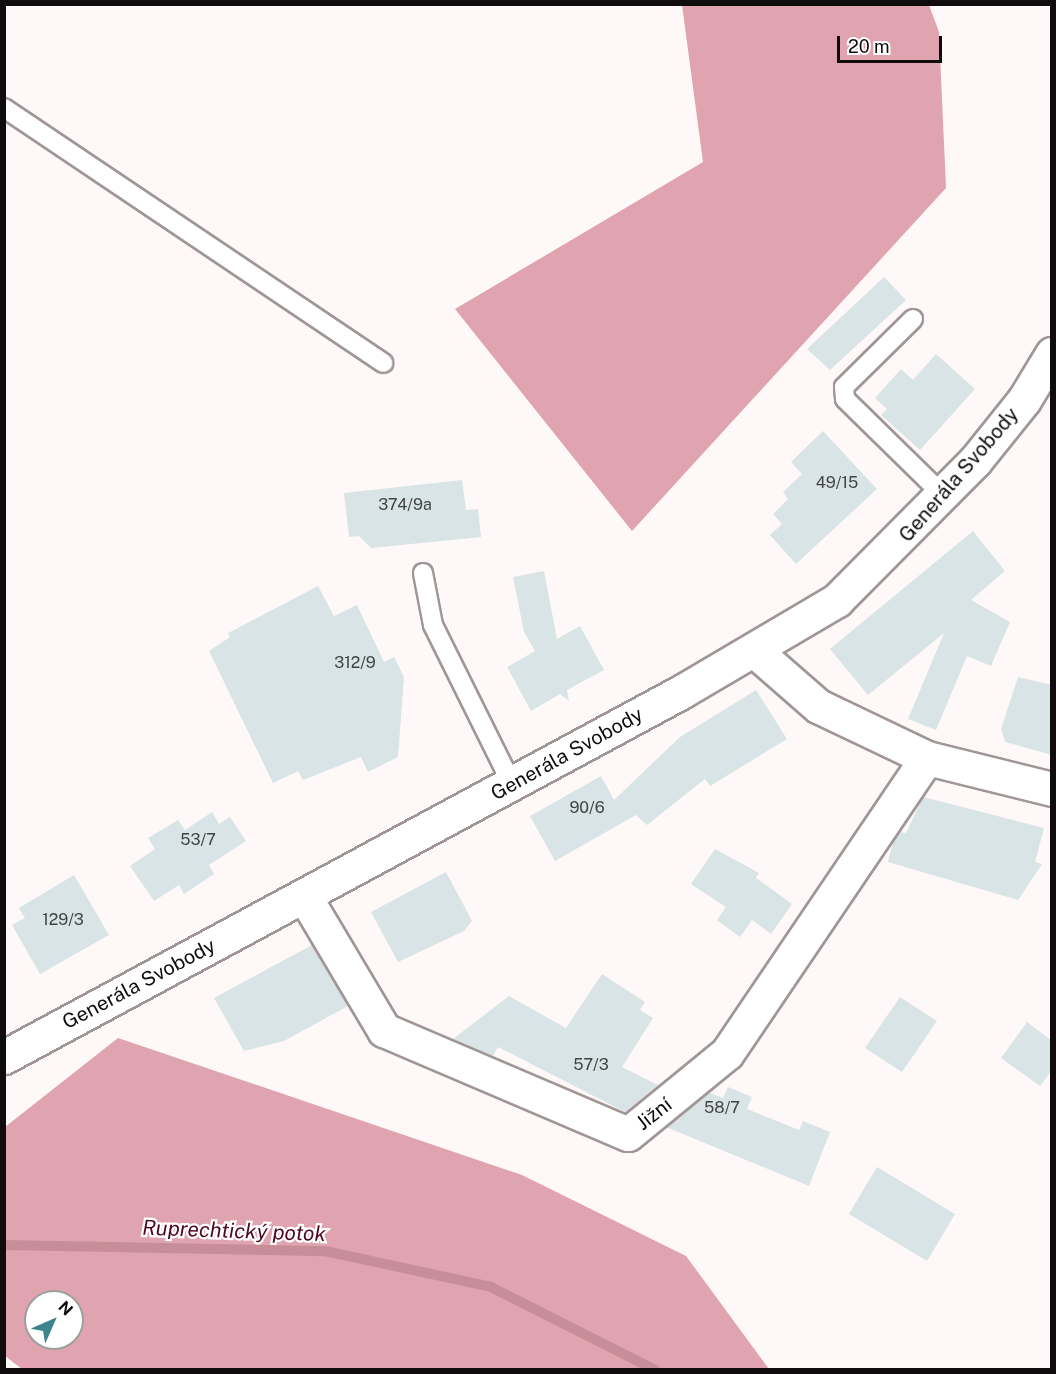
<!DOCTYPE html>
<html>
<head>
<meta charset="utf-8">
<style>
  body { margin:0 }
  #map { position:relative; width:1056px; height:1374px; overflow:hidden; background:#fff8f9; font-family:"Public Sans",sans-serif }
  div>[style] { position:absolute }
  .forest>* { inset:0; background:#dfa4af }
  .stream>* { height:10px; margin:-5px; padding:0 5px; transform-origin:5px; border-radius:5px; background:#c78e99 }
  .building>* { inset:0; background:#d8e4e5 }
  .roads { filter:drop-shadow(2px 0 #a19697) drop-shadow(-2px 0 #a19697) drop-shadow(0 2px #a19697) drop-shadow(0 -2px #a19697) }
  .service>* { height:18px; margin:-9px; padding:0 9px; transform-origin:9px; border-radius:9px; background:#fff }
  .minor>* { height:33px; margin:-16.5px; padding:0 16.5px; transform-origin:16.5px; border-radius:16.5px; background:#fff }
  .secondary>* { height:33px; margin:-16.5px; padding:0 16.5px; transform-origin:16.5px; border-radius:16.5px; background:#fff }
  span { translate:-50% -50%; white-space:nowrap; text-align:center; line-height:1.15; -webkit-text-stroke:4.5px #fff; paint-order:stroke }
  .number-label { font-size:16px; color:#424243 }
  .number-label span { -webkit-text-stroke-width:0 }
  .street-label { font-size:20px; color:#100c0d }
  .water-label { font-size:21px; color:#4e0920; font-style:italic }
  .frame { position:absolute; inset:0; border:6px solid #100c0d; pointer-events:none }
  .north { position:absolute; left:24px; top:1290px; width:60px; height:60px; box-sizing:border-box; background:#fff; border:2px solid #9f9e9e; border-radius:50%; rotate:45deg; font-size:16px; font-weight:700; line-height:24px; text-align:center; color:#100c0d }
  .north::after { content:''; display:block; margin:auto; width:21px; height:27px; background:#3d858c; clip-path:polygon(50% 0,100% 100%,50% 72%,0 100%) }
  .scale { position:absolute; left:837px; top:36px; width:105px; height:27px; box-sizing:border-box; border:3px solid #100c0d; border-top:0; padding-left:8px; font-size:18px; line-height:21px; white-space:nowrap; color:#100c0d; -webkit-text-stroke:4px #fff; paint-order:stroke }
</style>
</head>
<body>
<div id="map">
  <div class="forest">
    <i style="clip-path:polygon(682px 5px,929px 5px,939px 32px,946px 188px,632px 531px,455px 309px,703px 162px)"></i>
    <i style="clip-path:polygon(evenodd,118px 1038px,522px 1175px,686px 1256px,769px 1369px,22px 1369px,5px 1356px,5px 1127px,118px 1038px,36px 1302px,72px 1302px,72px 1338px,36px 1338px,36px 1302px)"></i>
  </div>
  <div class="stream">
    <i style="left:4px;top:1245px;width:321px;rotate:1.1deg"></i>
    <i style="left:325px;top:1251px;width:170px;rotate:12.2deg"></i>
    <i style="left:491px;top:1287px;width:184px;rotate:26.8deg"></i>
  </div>
  <div class="building">
    <i style="clip-path:polygon(884px 277px,906px 300px,830px 370px,807px 349px)"></i>
    <i style="clip-path:polygon(936px 354px,975px 389px,920px 450px,881px 415px,887px 409px,875px 398px,901px 369px,913px 380px)"></i>
    <i style="clip-path:polygon(823px 431px,877px 489px,796px 564px,770px 535px,782px 524px,773px 514px,788px 499px,783px 492px,802px 474px,791px 462px)"></i>
    <i style="clip-path:polygon(462px 480px,466px 510px,478px 509px,481px 537px,371px 548px,359px 536px,349px 537px,344px 493px)"></i>
    <i style="clip-path:polygon(973px 531px,1005px 571px,971px 600px,1010px 622px,991px 666px,967px 656px,936px 730px,908px 719px,944px 633px,868px 695px,830px 649px)"></i>
    <i style="clip-path:polygon(544px 571px,557px 639px,580px 626px,604px 670px,567px 690px,569px 701px,560px 694px,531px 711px,507px 667px,535px 651px,524px 632px,513px 577px)"></i>
    <i style="clip-path:polygon(318px 586px,334px 616px,357px 605px,384px 662px,394px 657px,404px 677px,398px 757px,368px 772px,361px 757px,303px 780px,298px 771px,273px 783px,209px 651px,230px 637px,228px 633px)"></i>
    <i style="clip-path:polygon(1018px 677px,1052px 685px,1052px 755px,1005px 742px,1001px 729px)"></i>
    <i style="clip-path:polygon(756px 690px,787px 739px,710px 786px,705px 779px,647px 825px,636px 815px,555px 861px,530px 816px,601px 776px,614px 800px,680px 737px)"></i>
    <i style="clip-path:polygon(923px 797px,1044px 828px,1035px 862px,1042px 864px,1018px 900px,888px 862px,893px 841px,899px 832px,906px 833px)"></i>
    <i style="clip-path:polygon(212px 812px,219px 824px,230px 817px,246px 841px,209px 865px,214px 874px,184px 894px,179px 885px,154px 901px,130px 866px,155px 849px,148px 838px,178px 820px,185px 830px)"></i>
    <i style="clip-path:polygon(715px 849px,759px 873px,756px 878px,792px 904px,771px 934px,752px 920px,740px 937px,717px 920px,726px 907px,691px 884px)"></i>
    <i style="clip-path:polygon(446px 872px,472px 921px,464px 931px,398px 962px,371px 912px)"></i>
    <i style="clip-path:polygon(74px 875px,109px 935px,40px 974px,12px 925px,25px 918px,19px 908px)"></i>
    <i style="clip-path:polygon(312px 945px,348px 1006px,284px 1041px,244px 1051px,214px 998px)"></i>
    <i style="clip-path:polygon(602px 974px,645px 1002px,640px 1010px,653px 1018px,622px 1067px,658px 1085px,625px 1112px,498px 1047px,493px 1056px,453px 1039px,509px 996px,566px 1028px)"></i>
    <i style="clip-path:polygon(900px 997px,937px 1021px,902px 1072px,865px 1048px)"></i>
    <i style="clip-path:polygon(1027px 1022px,1052px 1041px,1052px 1070px,1040px 1086px,1001px 1058px)"></i>
    <i style="clip-path:polygon(728px 1087px,752px 1097px,747px 1109px,799px 1130px,803px 1121px,830px 1132px,809px 1186px,666px 1127px,708px 1092px,723px 1098px)"></i>
    <i style="clip-path:polygon(877px 1167px,955px 1214px,927px 1261px,849px 1214px)"></i>
  </div>
  <div class="roads">
    <div class="service">
      <i style="left:4px;top:108px;width:457px;rotate:33.9deg"></i>
      <i style="left:913px;top:319px;width:97px;rotate:135.4deg"></i>
      <i style="left:844px;top:387px;width:12px;rotate:85deg"></i>
      <i style="left:845px;top:399px;width:139px;rotate:44.4deg"></i>
      <i style="left:423px;top:573px;width:53px;rotate:79.1deg"></i>
      <i style="left:433px;top:625px;width:178px;rotate:63.6deg"></i>
    </div>
    <div class="minor">
      <i style="left:755px;top:651px;width:84px;rotate:41.1deg"></i>
      <i style="left:818px;top:706px;width:121px;rotate:25.5deg"></i>
      <i style="left:927px;top:758px;width:129px;rotate:13.9deg"></i>
      <i style="left:305px;top:897px;width:155px;rotate:59.3deg"></i>
      <i style="left:384px;top:1030px;width:265px;rotate:23.1deg"></i>
      <i style="left:628px;top:1134px;width:128px;rotate:-39.3deg"></i>
      <i style="left:727px;top:1053px;width:356px;rotate:-55.9deg"></i>
    </div>
    <div class="secondary">
      <i style="left:4px;top:1057px;width:769px;rotate:-28.33deg"></i>
      <i style="left:681px;top:692px;width:181px;rotate:-30.5deg"></i>
      <i style="left:837px;top:600px;width:196px;rotate:-45.2deg"></i>
      <i style="left:975px;top:461px;width:78px;rotate:-51.2deg"></i>
      <i style="left:1024px;top:400px;width:54px;rotate:-58.7deg"></i>
    </div>
  </div>
  <div class="number-label">
    <span style="left:837px;top:483px">49/15</span>
    <span style="left:405px;top:505px">374/9a</span>
    <span style="left:355px;top:663px">312/9</span>
    <span style="left:587px;top:808px">90/6</span>
    <span style="left:198px;top:840px">53/7</span>
    <span style="left:63px;top:920px">129/3</span>
    <span style="left:591px;top:1065px">57/3</span>
    <span style="left:722px;top:1108px">58/7</span>
  </div>
  <div class="street-label">
    <span style="left:959px;top:475px;rotate:-49deg">Generála Svobody</span>
    <span style="left:567px;top:754px;rotate:-29deg">Generála Svobody</span>
    <span style="left:139px;top:984px;rotate:-28deg">Generála Svobody</span>
    <span style="left:654px;top:1114px;rotate:-38deg">Jižní</span>
  </div>
  <div class="water-label">
    <span style="left:234px;top:1231px;rotate:2deg">Ruprechtický potok</span>
  </div>
  <div class="frame"></div>
  <div class="north">N</div>
  <div class="scale">20 m</div>
</div>
</body>
</html>
